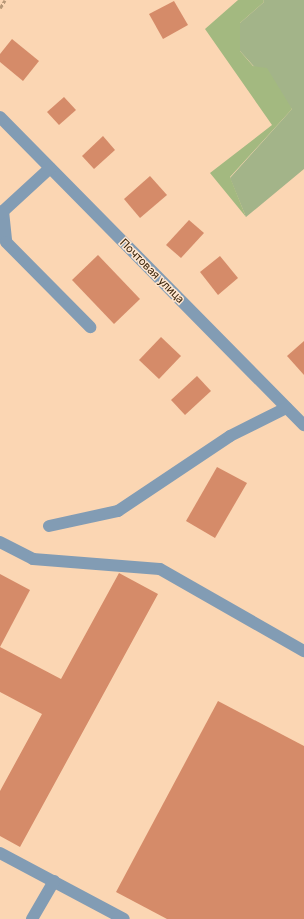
<!DOCTYPE html>
<html>
<head>
<meta charset="utf-8">
<style>
  body { margin:0 }
  #map { position:relative; width:304px; height:919px; overflow:hidden; background:#fbd6b3; font-family:Inter,sans-serif }
  div>[style] { position:absolute }
  .green>* { inset:0; background:#a3b489 }
  .forest>* { inset:0; background:#a3b980 }
  .building>* { inset:0; background:#d58b69 }
  .path>* { height:2.5px; margin-top:-1.25px; transform-origin:0; background:repeating-linear-gradient(90deg,#b79878 0 4px,transparent 0 6px) }
  .minor>* { height:12px; margin:-6px; padding:0 6px; transform-origin:6px; border-radius:6px; background:#829cb4 }
  span { translate:-50% -50%; white-space:nowrap; text-align:center; line-height:1.15; -webkit-text-stroke:3px #ffe6cf; paint-order:stroke }
  .street-label { font-size:11px; color:#341e04 }
</style>
</head>
<body>
<div id="map">
  <div class="green">
    <i style="clip-path:polygon(263px 0,304px 0,304px 169px,246px 217px,230px 178px,292px 109px,240px 51px,240px 23px,264px 2px)"></i>
  </div>
  <div class="forest">
    <i style="clip-path:polygon(238px 0,263px 0,264px 2px,240px 23px,240px 51px,253px 66px,267px 68px,292px 109px,230px 177px,246px 217px,210px 173px,272px 125px,205px 29px)"></i>
  </div>
  <div class="building">
    <i style="clip-path:polygon(174px 1px,188px 25px,163px 39px,149px 14px)"></i>
    <i style="clip-path:polygon(12px 39px,39px 61px,23px 81px,0 62px,0 54px)"></i>
    <i style="clip-path:polygon(64px 97px,76px 110px,59px 125px,47px 112px)"></i>
    <i style="clip-path:polygon(103px 136px,115px 150px,94px 169px,82px 156px)"></i>
    <i style="clip-path:polygon(150px 176px,167px 195px,140px 218px,124px 199px)"></i>
    <i style="clip-path:polygon(189px 220px,204px 233px,181px 258px,166px 245px)"></i>
    <i style="clip-path:polygon(98px 255px,140px 299px,114px 324px,72px 280px)"></i>
    <i style="clip-path:polygon(220px 256px,238px 278px,218px 295px,200px 272px)"></i>
    <i style="clip-path:polygon(161px 337px,181px 356px,159px 379px,139px 360px)"></i>
    <i style="clip-path:polygon(304px 341px,304px 375px,287px 356px)"></i>
    <i style="clip-path:polygon(197px 376px,211px 391px,185px 415px,171px 400px)"></i>
    <i style="clip-path:polygon(217px 467px,247px 483px,215px 538px,186px 521px)"></i>
    <i style="clip-path:polygon(119px 573px,158px 594px,20px 847px,0 836px,0 791px,42px 714px,0 692px,0 647px,61px 679px)"></i>
    <i style="clip-path:polygon(0 574px,30px 590px,0 647px)"></i>
    <i style="clip-path:polygon(218px 701px,304px 746px,304px 919px,167px 919px,116px 892px)"></i>
  </div>
  <div class="path">
    <i style="left:0;top:8px;width:9px;rotate:-58deg"></i>
  </div>
  <div class="minor">
    <i style="left:0;top:117px;width:433px;rotate:45.4deg"></i>
    <i style="left:3px;top:211px;width:31px;rotate:84deg"></i>
    <i style="left:6px;top:242px;width:120px;rotate:45.3deg"></i>
    <i style="left:0;top:214px;width:68px;rotate:-42.6deg"></i>
    <i style="left:49px;top:526px;width:71px;rotate:-12.3deg"></i>
    <i style="left:118px;top:511px;width:135px;rotate:-33.8deg"></i>
    <i style="left:230px;top:436px;width:63px;rotate:-26.6deg"></i>
    <i style="left:0;top:542px;width:37px;rotate:27deg"></i>
    <i style="left:33px;top:559px;width:127px;rotate:4.5deg"></i>
    <i style="left:160px;top:569px;width:166px;rotate:29.7deg"></i>
    <i style="left:0;top:853px;width:140px;rotate:28deg"></i>
    <i style="left:32px;top:919px;width:44px;rotate:-59.9deg"></i>
  </div>
  <div class="street-label">
    <span style="left:152px;top:271px;rotate:45deg">Почтовая улица</span>
  </div>
</div>
</body>
</html>
